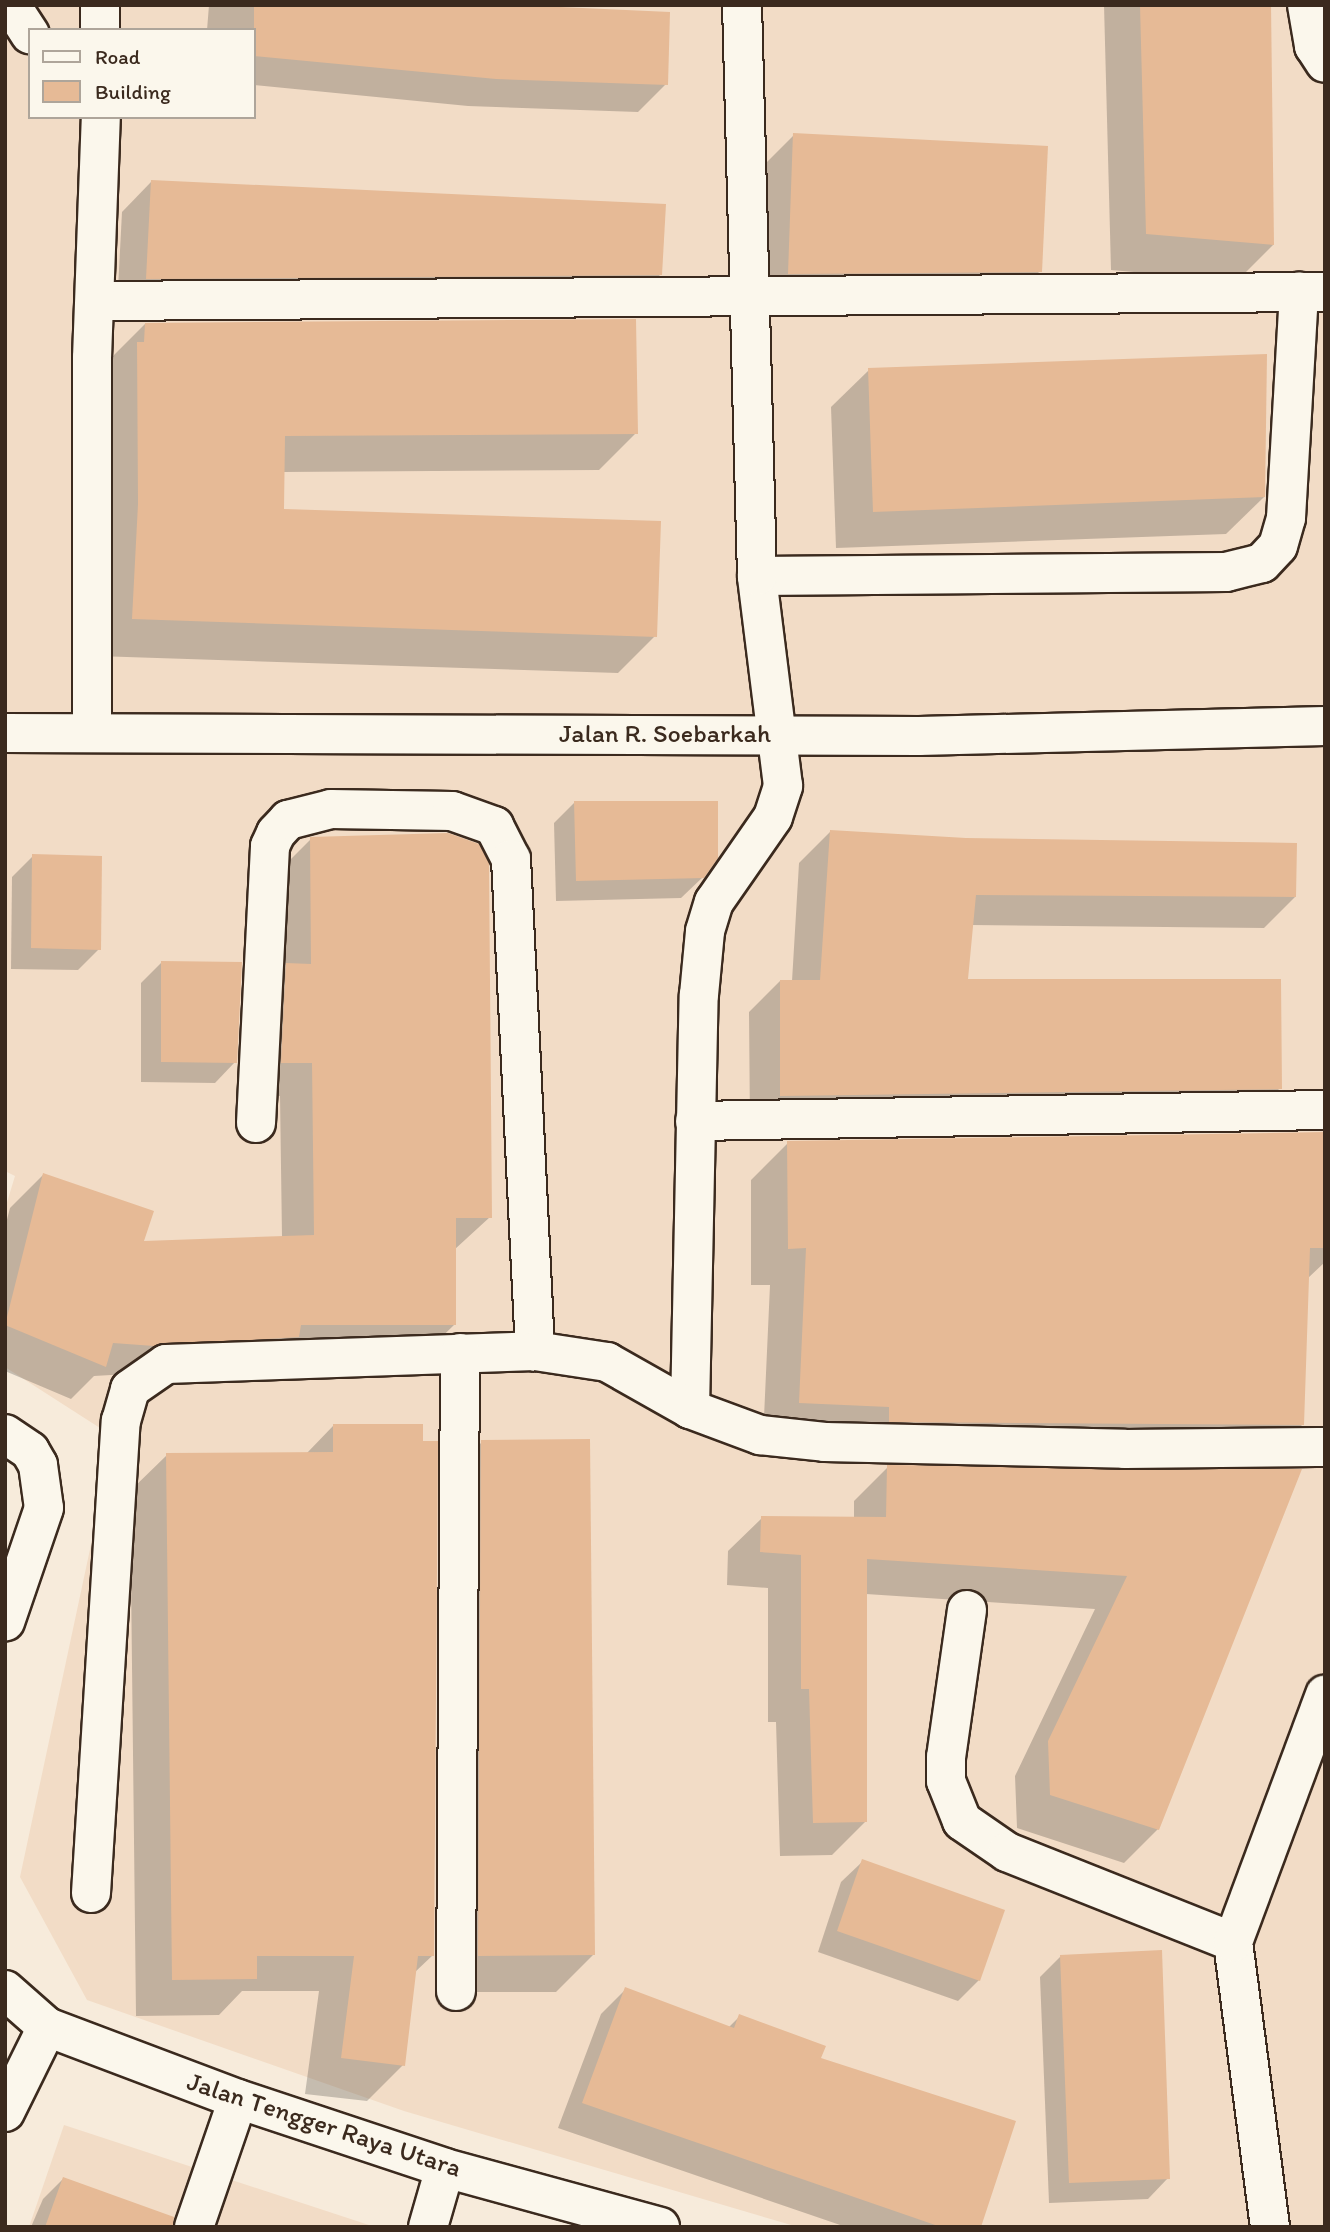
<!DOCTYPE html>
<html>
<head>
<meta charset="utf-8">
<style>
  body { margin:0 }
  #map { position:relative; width:1330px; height:2232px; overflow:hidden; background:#f7ebdb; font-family:Itim,sans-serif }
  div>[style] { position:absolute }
  .built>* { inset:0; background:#f2dcc6 }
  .shadow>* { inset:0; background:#0003 }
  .building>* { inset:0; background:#e6ba96 }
  .roads { filter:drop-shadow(2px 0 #3b2a1e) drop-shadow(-2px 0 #3b2a1e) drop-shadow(0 2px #3b2a1e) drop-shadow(0 -2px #3b2a1e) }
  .minor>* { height:38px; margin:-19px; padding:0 19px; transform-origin:19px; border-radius:19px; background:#fbf7ec }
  span { translate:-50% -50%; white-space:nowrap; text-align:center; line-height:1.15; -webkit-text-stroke:5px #fbf7ec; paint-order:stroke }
  .street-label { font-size:26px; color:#3b2a1e }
  .frame { position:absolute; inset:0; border:7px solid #3b2a1e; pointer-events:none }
  .legend { position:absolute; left:28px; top:28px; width:228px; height:91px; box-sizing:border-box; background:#fbf7ec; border:2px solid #aea59a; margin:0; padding:9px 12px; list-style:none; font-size:21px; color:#3b2a1e }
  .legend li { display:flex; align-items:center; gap:14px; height:35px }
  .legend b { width:35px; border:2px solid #aea59a }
</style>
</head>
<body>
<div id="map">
  <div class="built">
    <i style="clip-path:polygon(evenodd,5px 5px,1325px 5px,1325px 2227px,798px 2227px,404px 2111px,87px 2000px,20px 1877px,114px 1437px,5px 1367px,5px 1209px,15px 1176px,5px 1171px,5px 5px,30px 30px,254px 30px,254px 117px,30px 117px,30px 30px)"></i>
    <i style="clip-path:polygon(64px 2125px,375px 2227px,29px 2227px)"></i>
  </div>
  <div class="shadow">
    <i style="clip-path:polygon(209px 5px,474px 5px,666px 84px,638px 112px,468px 106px,254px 85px,254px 30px,207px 30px)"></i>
    <i style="clip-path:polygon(1104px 5px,1269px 5px,1273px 245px,1237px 281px,1111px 270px)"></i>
    <i style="clip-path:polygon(794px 135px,1040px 271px,1011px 301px,759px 303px,764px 165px)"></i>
    <i style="clip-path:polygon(151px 182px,661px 274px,631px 304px,117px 308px,122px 212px)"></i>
    <i style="clip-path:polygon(145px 324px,636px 433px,599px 470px,283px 472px,282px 511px,655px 636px,618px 673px,96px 656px,108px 361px)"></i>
    <i style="clip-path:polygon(869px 370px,1264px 497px,1226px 534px,836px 548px,831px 407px)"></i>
    <i style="clip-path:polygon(575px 802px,703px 877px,681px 898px,556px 901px,554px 823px)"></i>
    <i style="clip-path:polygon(830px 832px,1295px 897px,1264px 928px,971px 925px,966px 981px,1280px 1088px,1249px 1119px,750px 1127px,749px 1012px,780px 981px,792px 981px,799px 863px)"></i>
    <i style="clip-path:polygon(311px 839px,490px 1217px,454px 1250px,454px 1325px,421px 1357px,94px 1376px,71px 1399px,5px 1371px,5px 1227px,10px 1208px,43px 1175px,142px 1243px,282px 1238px,280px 1096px,249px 1095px,278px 872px)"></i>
    <i style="clip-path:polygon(33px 856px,99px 949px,78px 970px,11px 969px,12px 877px)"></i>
    <i style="clip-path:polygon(162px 962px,235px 1062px,215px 1083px,141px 1082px,141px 983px)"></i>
    <i style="clip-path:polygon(1325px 1133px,1325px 1262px,1307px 1279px,1302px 1425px,1265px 1462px,763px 1439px,770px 1285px,751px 1285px,751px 1180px,788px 1143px)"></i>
    <i style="clip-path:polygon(333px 1426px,433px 1955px,414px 1973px,403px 2065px,367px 2101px,305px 2094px,319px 1991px,242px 1991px,219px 2015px,136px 2016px,130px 1491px,167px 1455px,306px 1454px)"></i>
    <i style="clip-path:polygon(482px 1442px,593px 1955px,556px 1992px,442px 1992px,445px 1479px)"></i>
    <i style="clip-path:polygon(888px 1467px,1300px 1471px,1158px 1829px,1124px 1863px,1017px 1828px,1015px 1776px,1095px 1609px,866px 1594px,866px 1821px,832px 1855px,780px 1856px,776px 1722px,768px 1722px,768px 1588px,727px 1585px,728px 1551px,762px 1518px,854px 1518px,854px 1501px)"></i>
    <i style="clip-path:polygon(862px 1862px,979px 1980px,958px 2001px,818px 1952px,841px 1882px)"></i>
    <i style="clip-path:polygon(1061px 1956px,1168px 2178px,1148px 2199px,1049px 2203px,1040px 1977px)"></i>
    <i style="clip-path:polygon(626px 1989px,729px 2027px,740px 2016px,819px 2060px,979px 2227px,846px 2227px,558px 2128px,601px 2014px)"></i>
    <i style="clip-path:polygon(63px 2179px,164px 2227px,31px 2227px,43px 2199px)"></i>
  </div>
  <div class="building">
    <i style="clip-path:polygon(254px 5px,516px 5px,670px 12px,668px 85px,496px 79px,254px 56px)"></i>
    <i style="clip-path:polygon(1140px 5px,1271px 5px,1274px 245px,1146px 234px)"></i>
    <i style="clip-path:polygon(793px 133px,1048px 146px,1042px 272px,788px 274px)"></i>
    <i style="clip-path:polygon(151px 180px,666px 204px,662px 275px,146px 279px)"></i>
    <i style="clip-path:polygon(636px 319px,638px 434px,285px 436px,284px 509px,661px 521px,657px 637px,132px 619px,138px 504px,137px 342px,144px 342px,145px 323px)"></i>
    <i style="clip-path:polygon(1267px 354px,1265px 497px,873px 512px,868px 368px)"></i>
    <i style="clip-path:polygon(574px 801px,718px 801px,718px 858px,704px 878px,576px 881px)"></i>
    <i style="clip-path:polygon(830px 830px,966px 838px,1297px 843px,1296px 897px,976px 895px,968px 979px,1281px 979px,1282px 1089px,780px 1096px,780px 980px,820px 980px)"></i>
    <i style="clip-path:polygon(448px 833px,479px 844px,489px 863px,492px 1218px,456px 1218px,456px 1325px,301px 1325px,299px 1337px,154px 1346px,113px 1343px,106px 1367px,5px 1325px,43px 1173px,154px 1211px,144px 1241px,314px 1235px,312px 1063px,281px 1063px,286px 963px,311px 964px,310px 837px)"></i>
    <i style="clip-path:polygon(32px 854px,102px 856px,101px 950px,31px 948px)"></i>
    <i style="clip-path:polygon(161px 961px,242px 962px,237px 1063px,161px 1062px)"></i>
    <i style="clip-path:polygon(1325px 1132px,1325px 1248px,1310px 1248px,1304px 1425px,889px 1422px,889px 1407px,799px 1403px,806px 1248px,788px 1249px,787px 1141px)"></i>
    <i style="clip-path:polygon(333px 1424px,423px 1424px,423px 1441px,438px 1441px,434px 1956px,418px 1956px,405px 2066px,341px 2058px,354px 1956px,257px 1956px,257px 1979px,172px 1980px,166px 1453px,333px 1452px)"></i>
    <i style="clip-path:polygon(590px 1439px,595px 1955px,478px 1956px,481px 1440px)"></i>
    <i style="clip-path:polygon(887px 1465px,1302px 1469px,1159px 1830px,1050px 1795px,1048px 1741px,1127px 1576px,867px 1559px,867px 1822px,813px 1823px,809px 1689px,801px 1689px,801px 1555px,760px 1552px,761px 1516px,886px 1517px)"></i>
    <i style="clip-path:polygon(862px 1859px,1005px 1910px,980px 1981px,837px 1931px)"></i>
    <i style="clip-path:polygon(1162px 1950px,1170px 2179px,1069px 2183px,1060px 1955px)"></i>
    <i style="clip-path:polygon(625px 1987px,734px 2028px,739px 2014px,826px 2046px,821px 2058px,1016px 2121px,981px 2227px,941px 2227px,582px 2103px)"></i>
    <i style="clip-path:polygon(63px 2177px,174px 2217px,173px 2227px,45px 2227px)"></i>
  </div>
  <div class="roads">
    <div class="minor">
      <i style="left:11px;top:5px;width:35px;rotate:57deg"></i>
      <i style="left:100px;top:5px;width:25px;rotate:90deg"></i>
      <i style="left:1307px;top:5px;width:42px;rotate:80.3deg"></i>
      <i style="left:1314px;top:46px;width:20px;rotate:57deg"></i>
      <i style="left:97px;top:301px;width:1228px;rotate:-0.42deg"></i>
      <i style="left:757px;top:576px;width:469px;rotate:-0.5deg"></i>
      <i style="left:1226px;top:572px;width:37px;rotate:-14deg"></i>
      <i style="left:1262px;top:563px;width:23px;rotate:-47deg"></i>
      <i style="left:1278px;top:546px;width:29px;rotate:-74deg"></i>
      <i style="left:1286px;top:518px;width:227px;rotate:-86.7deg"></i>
      <i style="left:92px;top:732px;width:374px;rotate:-90deg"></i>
      <i style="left:92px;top:358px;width:241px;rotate:-87.9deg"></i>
      <i style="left:5px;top:733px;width:914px;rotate:0.19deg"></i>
      <i style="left:919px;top:736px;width:406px;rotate:-1.4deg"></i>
      <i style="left:695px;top:1121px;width:630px;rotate:-1deg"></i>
      <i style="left:256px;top:1123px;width:277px;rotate:-87.1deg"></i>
      <i style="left:270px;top:846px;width:14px;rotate:-65deg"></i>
      <i style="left:276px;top:833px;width:18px;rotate:-47deg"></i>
      <i style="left:288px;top:820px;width:44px;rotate:-14.3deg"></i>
      <i style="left:331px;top:809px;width:121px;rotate:0.9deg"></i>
      <i style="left:452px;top:811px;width:45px;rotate:19.7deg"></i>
      <i style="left:494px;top:826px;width:37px;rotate:63deg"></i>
      <i style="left:511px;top:859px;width:493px;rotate:87.2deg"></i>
      <i style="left:690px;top:1409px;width:414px;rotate:-88.8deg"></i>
      <i style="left:699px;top:995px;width:64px;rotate:-84.6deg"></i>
      <i style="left:705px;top:931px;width:30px;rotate:-73deg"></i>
      <i style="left:714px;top:902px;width:103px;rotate:-55.2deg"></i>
      <i style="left:773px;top:817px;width:33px;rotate:-72deg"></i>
      <i style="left:783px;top:786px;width:212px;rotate:-97.1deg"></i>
      <i style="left:757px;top:576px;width:571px;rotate:-91.5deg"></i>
      <i style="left:5px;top:1434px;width:30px;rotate:34deg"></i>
      <i style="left:30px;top:1451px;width:16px;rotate:60deg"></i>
      <i style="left:38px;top:1465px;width:43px;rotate:82.1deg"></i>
      <i style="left:44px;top:1508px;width:120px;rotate:108.9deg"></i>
      <i style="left:967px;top:1610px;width:148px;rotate:98.1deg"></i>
      <i style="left:946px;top:1757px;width:24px;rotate:90deg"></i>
      <i style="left:946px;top:1781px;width:43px;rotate:68.2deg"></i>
      <i style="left:962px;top:1821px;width:55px;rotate:34.6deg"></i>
      <i style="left:1007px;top:1852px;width:243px;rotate:21.7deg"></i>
      <i style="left:91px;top:1893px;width:473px;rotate:-86.4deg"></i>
      <i style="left:121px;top:1421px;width:33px;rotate:-74deg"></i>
      <i style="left:130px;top:1389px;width:44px;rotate:-34.8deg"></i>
      <i style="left:166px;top:1364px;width:369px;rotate:-2deg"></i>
      <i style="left:535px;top:1351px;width:73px;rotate:8.7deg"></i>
      <i style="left:607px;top:1362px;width:95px;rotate:29.5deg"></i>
      <i style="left:690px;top:1409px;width:75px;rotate:20.4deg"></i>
      <i style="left:760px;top:1435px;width:65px;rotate:6.1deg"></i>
      <i style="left:825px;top:1442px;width:300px;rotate:1.3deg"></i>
      <i style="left:1125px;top:1449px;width:200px;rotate:-0.6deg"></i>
      <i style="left:5px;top:1990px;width:56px;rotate:41.4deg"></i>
      <i style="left:47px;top:2027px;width:204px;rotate:20.7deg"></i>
      <i style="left:238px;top:2099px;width:218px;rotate:18.4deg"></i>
      <i style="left:445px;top:2168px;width:223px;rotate:15.3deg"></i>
      <i style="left:456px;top:1991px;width:638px;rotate:-89.64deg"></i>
      <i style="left:5px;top:2112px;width:95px;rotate:-63.7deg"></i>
      <i style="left:194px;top:2227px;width:135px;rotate:-71deg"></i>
      <i style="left:428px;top:2227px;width:61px;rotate:-73.9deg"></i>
      <i style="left:1270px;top:2227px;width:287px;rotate:-97.4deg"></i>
      <i style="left:1233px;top:1942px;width:264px;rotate:-69.6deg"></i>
    </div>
  </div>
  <div class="street-label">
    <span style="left:665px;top:734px">Jalan R. Soebarkah</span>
    <span style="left:324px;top:2125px;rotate:18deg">Jalan Tengger Raya Utara</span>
  </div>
  <div class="frame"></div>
  <ul class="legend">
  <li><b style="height:9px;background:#fbf7ec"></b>Road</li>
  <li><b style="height:19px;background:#e6ba96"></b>Building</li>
  </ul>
</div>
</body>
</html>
